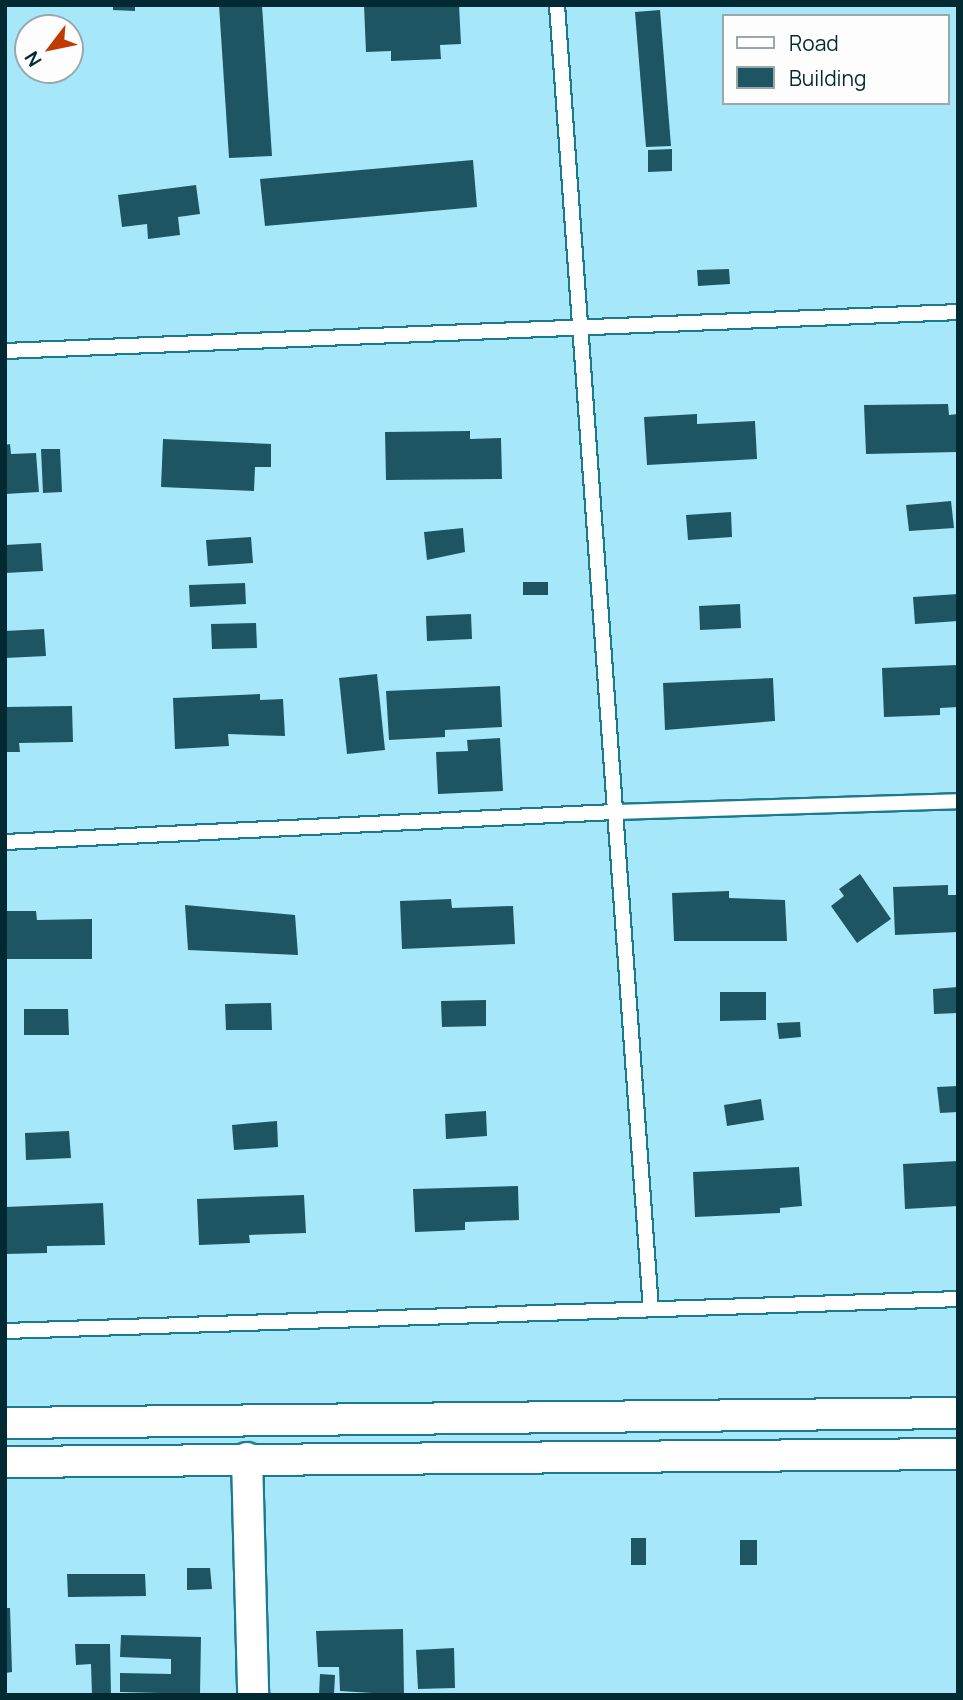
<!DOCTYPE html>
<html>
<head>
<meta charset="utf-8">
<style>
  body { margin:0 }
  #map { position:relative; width:963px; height:1700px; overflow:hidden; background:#a6e8fa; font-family:Manrope,sans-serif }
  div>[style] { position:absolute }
  .building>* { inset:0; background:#1e5562 }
  .roads { filter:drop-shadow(2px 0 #1c7a8f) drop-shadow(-2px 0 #1c7a8f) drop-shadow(0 2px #1c7a8f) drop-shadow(0 -2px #1c7a8f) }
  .lane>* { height:14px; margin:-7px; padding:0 7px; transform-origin:7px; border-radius:7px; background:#fff }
  .street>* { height:30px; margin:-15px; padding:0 15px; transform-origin:15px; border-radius:15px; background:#fff }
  span { translate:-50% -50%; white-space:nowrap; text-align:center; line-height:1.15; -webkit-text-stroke:7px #fdfdfd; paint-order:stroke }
  .frame { position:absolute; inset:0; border:7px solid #032932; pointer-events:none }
  .legend { position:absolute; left:722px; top:14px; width:228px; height:91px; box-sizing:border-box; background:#fdfdfd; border:2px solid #99a8ac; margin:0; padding:9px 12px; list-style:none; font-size:21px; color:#032932 }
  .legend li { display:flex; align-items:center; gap:14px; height:35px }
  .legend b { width:35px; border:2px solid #99a8ac }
  .north { position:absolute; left:14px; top:14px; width:70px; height:70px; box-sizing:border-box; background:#fdfdfd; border:2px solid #99a8ac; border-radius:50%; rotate:238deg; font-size:19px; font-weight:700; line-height:28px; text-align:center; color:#032932 }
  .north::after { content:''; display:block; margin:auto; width:24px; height:32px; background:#c13a01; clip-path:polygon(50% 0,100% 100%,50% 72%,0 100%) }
</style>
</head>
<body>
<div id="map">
  <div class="building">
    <i style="clip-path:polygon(113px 5px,135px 5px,135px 11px,113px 10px)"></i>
    <i style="clip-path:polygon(219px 5px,262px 5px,272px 156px,229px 158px)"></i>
    <i style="clip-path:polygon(364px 5px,459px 5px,461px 44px,440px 45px,441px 59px,391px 61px,391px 51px,366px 52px)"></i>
    <i style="clip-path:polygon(660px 10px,671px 146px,646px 147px,635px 12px)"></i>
    <i style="clip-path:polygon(672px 149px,672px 171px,648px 172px,648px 150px)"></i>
    <i style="clip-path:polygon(473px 160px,477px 207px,265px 226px,260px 179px)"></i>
    <i style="clip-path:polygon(196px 185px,200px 214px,178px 217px,180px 235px,148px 239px,147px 224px,122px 227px,118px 195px)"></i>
    <i style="clip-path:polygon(729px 269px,730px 284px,698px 286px,697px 270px)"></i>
    <i style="clip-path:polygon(948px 404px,949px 415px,958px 414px,958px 452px,866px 454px,864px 405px)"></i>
    <i style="clip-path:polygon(697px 414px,697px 424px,755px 421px,757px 459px,647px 465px,644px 417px)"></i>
    <i style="clip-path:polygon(470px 431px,470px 439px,501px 438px,502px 479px,386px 480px,385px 432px)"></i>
    <i style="clip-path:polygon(163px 439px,271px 444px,271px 467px,255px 467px,254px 491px,161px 487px)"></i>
    <i style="clip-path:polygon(10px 444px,11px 454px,36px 453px,39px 492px,5px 494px,5px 445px)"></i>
    <i style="clip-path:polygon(41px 449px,60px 449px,62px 492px,43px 493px)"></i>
    <i style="clip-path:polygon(951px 501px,954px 528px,909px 531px,906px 505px)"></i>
    <i style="clip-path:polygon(731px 512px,732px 537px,688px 540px,686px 515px)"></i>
    <i style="clip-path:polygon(463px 528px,465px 552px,427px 560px,424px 532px)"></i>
    <i style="clip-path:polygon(251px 537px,253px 563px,208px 566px,206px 540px)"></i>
    <i style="clip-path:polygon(41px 543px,43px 571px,5px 573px,5px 545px)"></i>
    <i style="clip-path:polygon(523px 582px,548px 582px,548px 595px,523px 595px)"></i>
    <i style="clip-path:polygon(245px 583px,246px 604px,190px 607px,189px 585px)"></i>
    <i style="clip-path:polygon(958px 594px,958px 621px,915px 624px,913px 597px)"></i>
    <i style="clip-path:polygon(740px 604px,741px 628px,700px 630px,699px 606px)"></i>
    <i style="clip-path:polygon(471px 614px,472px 639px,427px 641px,426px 616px)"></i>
    <i style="clip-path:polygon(256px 623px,257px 648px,212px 649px,211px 624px)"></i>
    <i style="clip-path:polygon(44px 629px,46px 656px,5px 658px,5px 631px)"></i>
    <i style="clip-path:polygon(958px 665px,958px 707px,940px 708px,940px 715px,884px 717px,882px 668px)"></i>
    <i style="clip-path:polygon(377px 674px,385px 750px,347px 754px,339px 678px)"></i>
    <i style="clip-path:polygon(773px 678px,775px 721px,665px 730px,663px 683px)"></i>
    <i style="clip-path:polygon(500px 686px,502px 727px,445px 730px,445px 737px,389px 740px,386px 691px)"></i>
    <i style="clip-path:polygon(260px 694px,260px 700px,283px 699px,285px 736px,228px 734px,229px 746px,175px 749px,173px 698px)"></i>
    <i style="clip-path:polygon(72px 706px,73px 742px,19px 743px,20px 752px,5px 752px,5px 707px)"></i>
    <i style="clip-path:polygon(500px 738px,503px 791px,438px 794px,436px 752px,468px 751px,467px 740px)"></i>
    <i style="clip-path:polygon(860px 874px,891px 919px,857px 943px,831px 906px,844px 896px,839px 889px)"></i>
    <i style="clip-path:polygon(948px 885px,948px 895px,958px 895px,958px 932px,895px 935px,893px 887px)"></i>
    <i style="clip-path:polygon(729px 891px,729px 898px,785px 900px,787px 941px,674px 941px,672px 893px)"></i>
    <i style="clip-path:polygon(451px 899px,452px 908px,513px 906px,515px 944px,402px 949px,400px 901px)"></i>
    <i style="clip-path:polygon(185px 905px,295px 915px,298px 955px,188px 950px)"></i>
    <i style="clip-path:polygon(5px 911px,36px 911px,37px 920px,92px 919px,92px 959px,5px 959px)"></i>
    <i style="clip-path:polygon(958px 987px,958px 1013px,934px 1014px,933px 989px)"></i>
    <i style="clip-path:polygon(720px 992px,766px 992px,766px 1020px,720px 1021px)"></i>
    <i style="clip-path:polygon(486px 1000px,486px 1026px,442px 1027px,441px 1001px)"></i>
    <i style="clip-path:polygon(271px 1003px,272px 1030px,226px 1030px,225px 1004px)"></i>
    <i style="clip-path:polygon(24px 1009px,68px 1009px,69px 1035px,24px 1035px)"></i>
    <i style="clip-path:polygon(800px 1022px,801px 1037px,779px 1039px,777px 1023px)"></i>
    <i style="clip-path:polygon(958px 1086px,958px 1112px,940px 1113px,937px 1087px)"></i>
    <i style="clip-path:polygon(761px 1099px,764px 1120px,727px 1126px,724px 1105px)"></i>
    <i style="clip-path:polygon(486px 1111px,487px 1136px,446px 1139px,445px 1114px)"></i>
    <i style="clip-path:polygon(277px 1121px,278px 1147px,234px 1150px,232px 1125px)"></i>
    <i style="clip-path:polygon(69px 1131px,71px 1158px,26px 1160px,25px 1133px)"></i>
    <i style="clip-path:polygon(958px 1161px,958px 1206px,905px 1209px,903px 1164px)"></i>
    <i style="clip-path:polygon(799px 1167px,802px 1206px,780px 1208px,780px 1213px,695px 1217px,693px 1172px)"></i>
    <i style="clip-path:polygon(518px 1186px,519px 1220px,465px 1222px,465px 1230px,415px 1232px,413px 1189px)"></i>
    <i style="clip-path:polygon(304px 1195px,306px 1233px,249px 1235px,250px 1243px,199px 1245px,197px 1199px)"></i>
    <i style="clip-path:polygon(103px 1203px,105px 1245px,47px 1246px,47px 1253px,5px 1254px,5px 1207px)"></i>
    <i style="clip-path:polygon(631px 1538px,646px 1538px,646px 1565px,631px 1565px)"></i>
    <i style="clip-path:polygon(740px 1540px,757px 1540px,757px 1565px,740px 1565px)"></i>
    <i style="clip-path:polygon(187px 1568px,210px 1568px,212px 1589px,187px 1590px)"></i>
    <i style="clip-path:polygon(67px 1574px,145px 1574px,146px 1596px,68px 1597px)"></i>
    <i style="clip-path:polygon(5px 1608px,10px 1608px,12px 1672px,5px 1673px)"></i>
    <i style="clip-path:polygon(403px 1629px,404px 1695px,340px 1691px,339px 1667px,318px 1667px,316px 1631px)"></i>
    <i style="clip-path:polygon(121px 1635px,201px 1637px,200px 1694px,120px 1692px,120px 1673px,171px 1674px,171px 1659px,120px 1657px)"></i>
    <i style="clip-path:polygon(75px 1644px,110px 1644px,111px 1695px,92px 1695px,91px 1664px,76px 1665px)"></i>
    <i style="clip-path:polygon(454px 1648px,455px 1688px,418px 1689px,416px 1650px)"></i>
    <i style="clip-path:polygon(320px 1674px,335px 1675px,334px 1695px,319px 1695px)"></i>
  </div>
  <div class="roads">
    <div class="lane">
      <i style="left:557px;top:5px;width:1307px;rotate:85.88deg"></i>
      <i style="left:5px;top:351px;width:954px;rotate:-2.34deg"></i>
      <i style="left:5px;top:842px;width:611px;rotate:-2.82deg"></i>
      <i style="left:615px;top:812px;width:343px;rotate:-1.8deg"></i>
      <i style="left:5px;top:1331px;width:954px;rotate:-1.92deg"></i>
    </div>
    <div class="street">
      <i style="left:5px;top:1423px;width:953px;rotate:-0.6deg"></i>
      <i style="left:247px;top:1458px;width:237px;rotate:88.5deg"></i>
      <i style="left:5px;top:1462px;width:953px;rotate:-0.48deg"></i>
    </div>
  </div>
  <div class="frame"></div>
  <ul class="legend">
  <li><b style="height:9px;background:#fff"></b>Road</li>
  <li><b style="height:19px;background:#1e5562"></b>Building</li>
  </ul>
  <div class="north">N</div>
</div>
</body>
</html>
